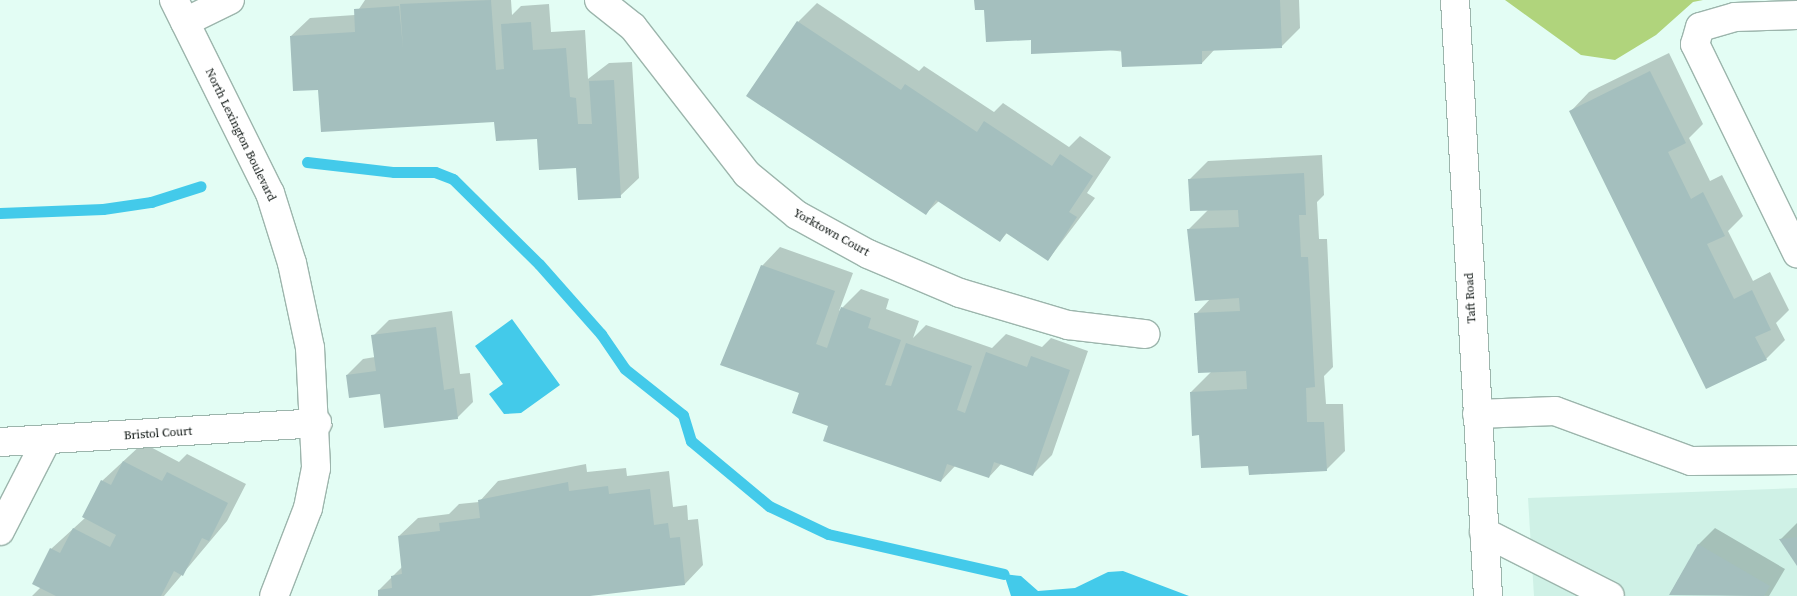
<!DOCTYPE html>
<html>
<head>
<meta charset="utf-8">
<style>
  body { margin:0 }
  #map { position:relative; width:1797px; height:596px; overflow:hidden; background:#e3fdf4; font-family:"Source Serif 4",serif }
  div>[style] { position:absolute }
  .built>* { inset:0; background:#cff1e6 }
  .forest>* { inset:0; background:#b0d47c }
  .water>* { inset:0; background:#43caea }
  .shadow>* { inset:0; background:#0003 }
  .stream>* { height:11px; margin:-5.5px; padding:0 5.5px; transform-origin:5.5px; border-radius:5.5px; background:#43caea }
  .building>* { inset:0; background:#a4bfbe }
  .roads { filter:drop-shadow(1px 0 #9cb5ac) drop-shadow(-1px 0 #9cb5ac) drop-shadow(0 1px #9cb5ac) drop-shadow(0 -1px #9cb5ac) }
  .minor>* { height:28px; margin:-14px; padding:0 14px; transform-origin:14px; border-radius:14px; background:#fff }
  span { translate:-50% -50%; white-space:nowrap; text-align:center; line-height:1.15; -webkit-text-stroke:5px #fff; paint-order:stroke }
  .street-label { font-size:12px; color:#060e0b }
</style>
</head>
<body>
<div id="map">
  <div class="built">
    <i style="clip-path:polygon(1797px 488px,1797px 596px,1534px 596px,1528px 498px)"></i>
  </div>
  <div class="forest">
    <i style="clip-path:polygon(1505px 0,1703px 0,1693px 2px,1656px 35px,1615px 60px,1581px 55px)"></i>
  </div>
  <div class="water">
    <i style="clip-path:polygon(512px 319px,560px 385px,521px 413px,504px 414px,489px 394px,503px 384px,475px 346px)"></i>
    <i style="clip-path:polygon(1123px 571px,1189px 596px,1011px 596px,1004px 574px,1021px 576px,1038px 591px,1075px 588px,1108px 572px)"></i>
  </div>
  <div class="shadow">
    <i style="clip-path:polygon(365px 0,511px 0,512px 15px,521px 6px,549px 4px,551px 32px,585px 30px,588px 79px,609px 63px,632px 62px,639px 178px,620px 196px,538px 137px,495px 120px,320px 88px,291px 36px,310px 18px,355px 15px)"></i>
    <i style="clip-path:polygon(975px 0,1299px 0,1300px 28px,1282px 46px,1215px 49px,1202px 63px,1032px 39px)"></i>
    <i style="clip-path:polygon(817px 3px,919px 71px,924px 66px,994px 112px,1003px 103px,1069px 147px,1080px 136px,1111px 157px,1087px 193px,1095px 198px,1048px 260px,1007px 233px,1000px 241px,939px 201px,925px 214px,798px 22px)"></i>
    <i style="clip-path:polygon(1669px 53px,1703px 124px,1689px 138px,1710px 181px,1722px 175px,1743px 216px,1728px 231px,1753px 281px,1770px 272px,1789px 310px,1776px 323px,1785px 340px,1766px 359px,1571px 111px,1589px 92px)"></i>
    <i style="clip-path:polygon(1322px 155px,1324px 195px,1317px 202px,1319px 239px,1327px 239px,1333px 367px,1324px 376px,1326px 404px,1343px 404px,1345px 451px,1326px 470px,1249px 464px,1191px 392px,1212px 371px,1196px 314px,1211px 298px,1188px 230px,1209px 209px,1189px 180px,1208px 161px)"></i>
    <i style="clip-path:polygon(780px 247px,853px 273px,839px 311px,861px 289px,889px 299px,886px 309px,919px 321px,913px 338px,926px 325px,992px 348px,1006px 334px,1042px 347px,1051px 338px,1088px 351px,1052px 455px,1033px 474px,1002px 463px,989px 477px,956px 465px,941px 481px,830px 425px,801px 392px,762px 266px)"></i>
    <i style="clip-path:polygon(452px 311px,460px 374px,470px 373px,473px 402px,457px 418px,381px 393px,347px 375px,363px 359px,375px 357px,373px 336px,389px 320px)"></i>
    <i style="clip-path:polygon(143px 443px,179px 462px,187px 454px,246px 484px,227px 521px,164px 596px,32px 596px,41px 587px,51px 549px,85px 518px,102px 481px)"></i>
    <i style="clip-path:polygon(586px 464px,587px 472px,626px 468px,627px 476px,669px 471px,673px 507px,687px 505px,688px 520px,698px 519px,703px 565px,685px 584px,579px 596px,380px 596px,379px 590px,403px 566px,399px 536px,418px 518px,449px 514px,459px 504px,479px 502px,498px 481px)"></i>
    <i style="clip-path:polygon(1797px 523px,1797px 563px,1781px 539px)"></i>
    <i style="clip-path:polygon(1715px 528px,1785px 569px,1769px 596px,1670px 594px,1699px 544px)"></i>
  </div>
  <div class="stream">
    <i style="left:307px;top:162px;width:88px;rotate:6.6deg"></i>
    <i style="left:394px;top:172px;width:41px"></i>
    <i style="left:435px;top:172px;width:19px;rotate:21deg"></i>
    <i style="left:453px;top:179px;width:121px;rotate:44.7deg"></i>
    <i style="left:539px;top:264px;width:94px;rotate:48.5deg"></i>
    <i style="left:601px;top:334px;width:42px;rotate:55.6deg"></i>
    <i style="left:625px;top:369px;width:74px;rotate:38.4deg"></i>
    <i style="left:683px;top:415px;width:27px;rotate:73deg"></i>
    <i style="left:691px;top:441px;width:102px;rotate:39.8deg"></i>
    <i style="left:769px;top:506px;width:65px;rotate:25.4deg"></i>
    <i style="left:828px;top:534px;width:180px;rotate:12.8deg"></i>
    <i style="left:0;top:213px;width:103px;rotate:-2.2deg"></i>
    <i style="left:103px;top:209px;width:49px;rotate:-8.3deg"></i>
    <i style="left:151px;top:202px;width:52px;rotate:-17.7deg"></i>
  </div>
  <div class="building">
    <i style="clip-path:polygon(491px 0,496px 70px,504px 69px,501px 24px,531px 22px,533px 50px,566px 48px,570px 97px,576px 98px,578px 124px,592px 124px,589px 81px,614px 80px,621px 198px,578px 200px,576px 168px,539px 170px,537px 139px,496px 141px,494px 122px,321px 132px,318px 90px,293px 91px,290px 36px,355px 32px,354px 9px,399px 6px,403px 48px,400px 4px)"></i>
    <i style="clip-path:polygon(974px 0,1280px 0,1282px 48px,1202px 51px,1202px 64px,1122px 67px,1121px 50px,1031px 54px,1031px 40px,986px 42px,984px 10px,975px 10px)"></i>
    <i style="clip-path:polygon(797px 21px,901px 90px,905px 84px,977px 132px,984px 121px,1052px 166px,1060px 154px,1093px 176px,1069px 212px,1077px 217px,1048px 261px,1006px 233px,1000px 242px,936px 200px,926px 215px,746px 96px)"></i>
    <i style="clip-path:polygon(1650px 71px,1686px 143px,1668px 152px,1691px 199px,1703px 192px,1725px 236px,1707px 244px,1734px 299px,1752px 290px,1771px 330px,1755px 337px,1767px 360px,1706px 389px,1569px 111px)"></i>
    <i style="clip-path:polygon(1304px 173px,1306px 215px,1299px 215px,1301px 257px,1308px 257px,1315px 387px,1306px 388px,1307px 422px,1324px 422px,1327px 471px,1249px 475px,1248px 466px,1201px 468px,1199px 435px,1192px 436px,1190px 392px,1247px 389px,1246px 371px,1198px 373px,1194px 313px,1240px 311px,1239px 298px,1195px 301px,1187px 229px,1239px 227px,1238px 210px,1190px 211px,1188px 179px)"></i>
    <i style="clip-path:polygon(761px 265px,835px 291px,816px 344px,827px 348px,841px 307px,871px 318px,868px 328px,901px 340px,885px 385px,891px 386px,906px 343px,972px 366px,957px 410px,965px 413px,986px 352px,1027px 367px,1031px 356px,1070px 370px,1033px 476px,994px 462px,989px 478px,947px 464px,941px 482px,823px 441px,828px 426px,792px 413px,799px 393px,720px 365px)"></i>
    <i style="clip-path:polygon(436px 327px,444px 390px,454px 388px,458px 419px,384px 428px,380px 394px,349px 398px,346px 375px,376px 371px,371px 335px)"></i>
    <i style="clip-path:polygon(123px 461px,162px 481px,167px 472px,228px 503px,209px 541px,202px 538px,183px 576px,174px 571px,161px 596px,56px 596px,32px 584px,50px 548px,60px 553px,73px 528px,110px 547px,116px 535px,82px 517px,101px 480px,111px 485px)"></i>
    <i style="clip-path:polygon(568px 482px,569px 491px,608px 486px,609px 494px,650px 489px,654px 525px,668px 523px,670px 538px,680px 537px,685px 585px,590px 596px,378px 596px,378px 590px,392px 588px,391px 576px,402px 574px,398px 536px,440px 531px,439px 523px,480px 518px,478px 500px)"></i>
    <i style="clip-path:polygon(1797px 537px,1797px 566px,1779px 539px)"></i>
    <i style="clip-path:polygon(1698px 544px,1770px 586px,1764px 596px,1669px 595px)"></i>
  </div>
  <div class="roads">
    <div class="minor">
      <i style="left:174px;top:0;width:216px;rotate:63.6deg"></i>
      <i style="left:270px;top:193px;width:73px;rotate:72.6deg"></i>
      <i style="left:292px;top:263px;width:87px;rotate:78deg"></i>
      <i style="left:310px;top:348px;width:120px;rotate:87.1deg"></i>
      <i style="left:316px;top:468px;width:41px;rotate:101.3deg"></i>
      <i style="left:308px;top:508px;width:94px;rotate:111.1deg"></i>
      <i style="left:599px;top:0;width:43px;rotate:38.5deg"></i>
      <i style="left:633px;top:27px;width:186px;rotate:52.2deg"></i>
      <i style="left:747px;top:174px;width:65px;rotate:39.4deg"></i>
      <i style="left:797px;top:215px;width:81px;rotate:28.8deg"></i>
      <i style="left:868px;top:254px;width:100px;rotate:23deg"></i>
      <i style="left:960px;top:293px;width:113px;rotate:16.5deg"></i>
      <i style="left:1068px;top:325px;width:78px;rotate:6.7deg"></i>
      <i style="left:1455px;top:0;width:597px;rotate:86.83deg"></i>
      <i style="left:1797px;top:15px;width:62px;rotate:178.2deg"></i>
      <i style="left:1735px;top:17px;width:36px;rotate:164deg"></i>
      <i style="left:1700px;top:27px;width:18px;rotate:106deg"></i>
      <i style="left:1695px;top:44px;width:233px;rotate:64deg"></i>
      <i style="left:185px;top:22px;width:50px;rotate:-26.1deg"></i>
      <i style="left:1477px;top:414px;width:78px;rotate:-2.2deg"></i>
      <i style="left:1555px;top:411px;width:145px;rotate:20.2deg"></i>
      <i style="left:1691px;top:461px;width:106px;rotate:-0.5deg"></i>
      <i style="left:0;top:442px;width:318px;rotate:-3.4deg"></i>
      <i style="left:0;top:531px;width:101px;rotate:-62.9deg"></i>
      <i style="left:1484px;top:532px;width:141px;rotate:26.9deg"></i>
    </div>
  </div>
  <div class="street-label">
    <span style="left:240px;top:135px;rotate:64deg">North Lexington Boulevard</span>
    <span style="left:831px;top:233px;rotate:29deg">Yorktown Court</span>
    <span style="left:1471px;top:298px;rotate:-93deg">Taft Road</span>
    <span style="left:158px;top:434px;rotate:-4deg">Bristol Court</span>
  </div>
</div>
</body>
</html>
